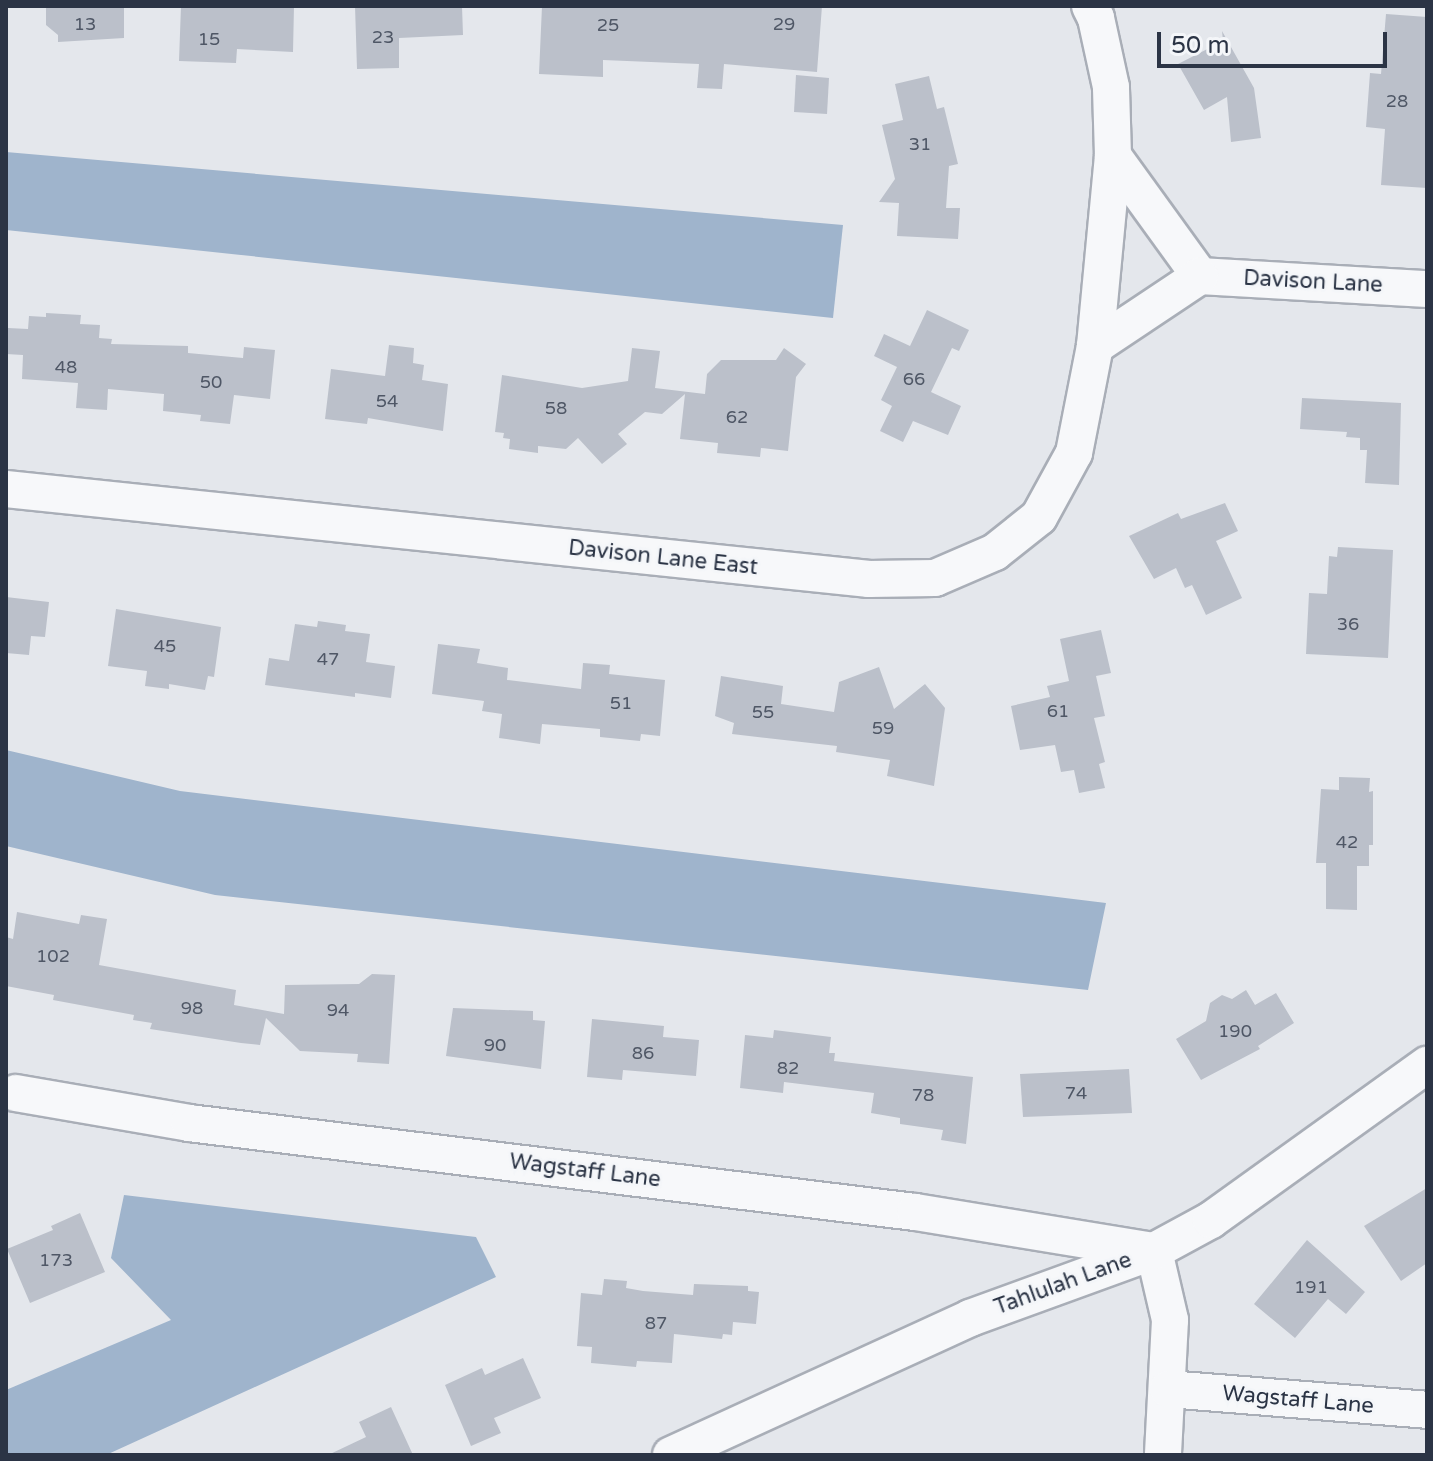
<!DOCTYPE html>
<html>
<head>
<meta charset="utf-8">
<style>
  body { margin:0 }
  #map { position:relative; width:1433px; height:1461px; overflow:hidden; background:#e4e7ec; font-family:"Varela Round",sans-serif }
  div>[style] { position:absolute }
  .water>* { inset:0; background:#9fb4cc }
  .building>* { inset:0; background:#bbc0ca }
  .roads { filter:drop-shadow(2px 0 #a9aeb7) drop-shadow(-2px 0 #a9aeb7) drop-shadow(0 2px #a9aeb7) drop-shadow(0 -2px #a9aeb7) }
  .minor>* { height:36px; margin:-18px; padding:0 18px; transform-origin:18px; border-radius:18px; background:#f7f8fa }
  span { translate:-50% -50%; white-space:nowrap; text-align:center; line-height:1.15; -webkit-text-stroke:6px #f4f6f9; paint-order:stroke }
  .number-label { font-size:18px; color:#4f5766 }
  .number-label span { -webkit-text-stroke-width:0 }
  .street-label { font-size:22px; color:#2b3445 }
  .frame { position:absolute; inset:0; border:8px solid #2b3445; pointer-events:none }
  .scale { position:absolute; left:1157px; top:32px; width:230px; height:36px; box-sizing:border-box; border:4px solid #2b3445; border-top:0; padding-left:10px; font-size:24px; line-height:28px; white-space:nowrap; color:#2b3445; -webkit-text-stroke:6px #f4f6f9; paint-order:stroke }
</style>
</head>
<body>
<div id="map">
  <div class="water">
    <i style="clip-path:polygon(6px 152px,843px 225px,833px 318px,6px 230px)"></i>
    <i style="clip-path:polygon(6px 750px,180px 791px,1106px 903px,1088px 990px,215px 895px,6px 846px)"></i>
    <i style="clip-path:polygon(124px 1195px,476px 1237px,496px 1277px,106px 1455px,6px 1455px,6px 1390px,171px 1320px,111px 1258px)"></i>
  </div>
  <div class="building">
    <i style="clip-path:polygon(46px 6px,124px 6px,124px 38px,58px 42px,58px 35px,46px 25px)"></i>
    <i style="clip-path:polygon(181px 6px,294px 6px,293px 52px,237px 49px,236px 63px,179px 61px)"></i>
    <i style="clip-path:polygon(355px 6px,462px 6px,463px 35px,399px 38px,399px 68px,357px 69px)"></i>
    <i style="clip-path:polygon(542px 6px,822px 6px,817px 72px,724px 64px,722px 89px,697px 88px,699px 64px,603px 60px,603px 77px,539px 74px)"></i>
    <i style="clip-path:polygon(1386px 14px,1427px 17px,1427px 188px,1381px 185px,1385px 129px,1366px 127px,1370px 73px,1381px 74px)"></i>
    <i style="clip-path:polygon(1222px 31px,1254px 88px,1261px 138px,1231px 142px,1227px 97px,1204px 110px,1178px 64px,1223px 41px)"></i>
    <i style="clip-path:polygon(796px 75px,829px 78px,827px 114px,794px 112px)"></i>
    <i style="clip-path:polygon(929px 76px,937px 109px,944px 107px,958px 164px,949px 166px,946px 208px,960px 208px,958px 239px,897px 236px,899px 203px,879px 202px,895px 179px,882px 125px,903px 120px,895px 84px)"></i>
    <i style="clip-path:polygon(927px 310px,969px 330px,959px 351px,952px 348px,931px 392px,961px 406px,948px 435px,913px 421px,903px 442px,880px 431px,892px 406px,881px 400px,897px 367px,874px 356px,884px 334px,910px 346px)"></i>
    <i style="clip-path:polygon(46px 313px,81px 315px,80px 324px,100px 325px,99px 338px,112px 339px,111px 344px,188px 346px,188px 353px,243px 358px,244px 347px,275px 350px,270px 399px,234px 395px,230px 424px,200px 421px,201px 415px,163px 411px,164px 394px,108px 389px,107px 410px,76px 408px,78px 383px,22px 379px,23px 355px,6px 354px,8px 328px,28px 329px,29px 316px,46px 317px)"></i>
    <i style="clip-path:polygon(389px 345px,414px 348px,413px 363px,424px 365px,422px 380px,448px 384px,443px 431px,368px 418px,367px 424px,325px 419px,331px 369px,385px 376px)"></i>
    <i style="clip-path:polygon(632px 348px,660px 351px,655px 388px,705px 394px,707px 374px,721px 360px,776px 360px,784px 348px,806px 364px,796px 377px,788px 451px,761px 448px,760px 457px,717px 453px,718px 443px,680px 439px,685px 394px,662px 414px,645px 412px,618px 434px,627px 444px,602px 464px,578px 438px,566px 449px,538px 446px,538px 453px,509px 449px,510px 439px,503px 438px,504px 433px,495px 432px,502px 375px,582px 388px,628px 381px)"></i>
    <i style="clip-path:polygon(1302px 398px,1401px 403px,1399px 485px,1365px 483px,1367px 450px,1360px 450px,1360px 438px,1346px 437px,1347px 432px,1300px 429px)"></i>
    <i style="clip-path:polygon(1225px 503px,1238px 531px,1216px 541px,1242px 598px,1206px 615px,1192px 585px,1185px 588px,1176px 568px,1154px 579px,1129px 536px,1178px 513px,1181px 519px)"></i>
    <i style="clip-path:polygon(1338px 547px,1393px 550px,1388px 658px,1306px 654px,1309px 593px,1327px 594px,1329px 556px,1337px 557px)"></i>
    <i style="clip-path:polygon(6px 597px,49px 602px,45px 637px,31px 636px,29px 655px,6px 653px)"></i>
    <i style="clip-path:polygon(116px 609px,221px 627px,214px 677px,208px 676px,205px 690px,169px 684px,169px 689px,145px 686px,147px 671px,108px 666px)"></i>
    <i style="clip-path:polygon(318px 621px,346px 625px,345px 631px,370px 634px,366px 662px,395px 666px,391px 698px,355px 693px,355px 697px,265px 685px,269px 658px,289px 661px,295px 624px,317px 627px)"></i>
    <i style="clip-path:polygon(1101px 630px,1111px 673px,1096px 676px,1105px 716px,1094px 718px,1105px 762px,1099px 764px,1105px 788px,1079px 793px,1074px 770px,1061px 772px,1055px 745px,1020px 750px,1011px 706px,1050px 697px,1047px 686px,1069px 681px,1060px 639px)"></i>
    <i style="clip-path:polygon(438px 644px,480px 649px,477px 663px,508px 668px,507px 680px,581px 689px,583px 663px,610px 665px,609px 674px,665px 680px,660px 736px,641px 734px,640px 741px,600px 737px,600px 729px,542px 724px,540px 744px,499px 738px,502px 714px,482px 711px,484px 701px,432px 694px)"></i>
    <i style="clip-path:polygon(879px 667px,894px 709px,925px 684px,945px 708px,934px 786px,887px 776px,890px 760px,836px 752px,837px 746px,732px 734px,734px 723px,715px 716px,721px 676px,783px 686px,781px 704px,834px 712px,839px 682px)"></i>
    <i style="clip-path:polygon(1339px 777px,1370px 778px,1369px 792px,1373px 791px,1373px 845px,1369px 845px,1369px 866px,1357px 866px,1357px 910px,1326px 909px,1326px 863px,1316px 863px,1321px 789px,1339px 790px)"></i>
    <i style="clip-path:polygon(17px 912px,79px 924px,81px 915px,107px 919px,99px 965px,236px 990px,234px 1005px,284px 1014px,285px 985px,359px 984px,372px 974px,395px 975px,389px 1064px,357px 1062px,358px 1054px,300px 1051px,266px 1018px,260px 1045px,241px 1043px,150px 1029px,152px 1023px,133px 1020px,134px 1015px,53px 1000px,54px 995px,6px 986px,6px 937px,13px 939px)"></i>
    <i style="clip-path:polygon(1246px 990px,1255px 1005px,1276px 993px,1294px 1023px,1258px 1046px,1260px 1049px,1201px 1080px,1176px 1039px,1206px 1021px,1210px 1003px,1222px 995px,1232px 999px)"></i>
    <i style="clip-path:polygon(453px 1008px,533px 1011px,533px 1020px,545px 1021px,541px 1069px,446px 1056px)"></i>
    <i style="clip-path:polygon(592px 1019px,664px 1026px,663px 1037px,699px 1040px,696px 1076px,623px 1070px,622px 1080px,587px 1077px)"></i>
    <i style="clip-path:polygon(774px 1030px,831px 1037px,829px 1053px,835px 1053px,834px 1061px,973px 1077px,966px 1144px,941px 1140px,943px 1130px,900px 1124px,900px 1118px,871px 1113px,874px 1093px,784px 1082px,783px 1093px,740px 1088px,745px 1035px,773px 1038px)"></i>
    <i style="clip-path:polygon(1129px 1069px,1132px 1113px,1023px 1117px,1020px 1074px)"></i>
    <i style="clip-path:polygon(1427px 1188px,1427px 1263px,1401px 1281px,1364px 1226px)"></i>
    <i style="clip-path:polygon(80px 1213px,105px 1272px,30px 1303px,7px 1249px,53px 1230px,51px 1226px)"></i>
    <i style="clip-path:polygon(1307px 1240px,1365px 1292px,1346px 1314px,1328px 1299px,1295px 1338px,1254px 1304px)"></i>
    <i style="clip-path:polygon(604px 1279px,627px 1281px,626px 1288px,643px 1291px,693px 1295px,694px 1284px,748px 1286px,748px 1291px,759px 1292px,756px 1324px,733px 1322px,732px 1335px,723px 1334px,722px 1339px,674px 1334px,672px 1363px,637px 1361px,636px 1367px,591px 1363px,592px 1347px,577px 1346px,581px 1293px,602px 1295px)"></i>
    <i style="clip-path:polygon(523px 1358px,541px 1398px,494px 1418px,501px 1433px,471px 1446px,445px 1385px,482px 1368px,485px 1375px)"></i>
    <i style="clip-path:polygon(391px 1407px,413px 1455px,328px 1455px,366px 1437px,359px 1422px)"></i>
  </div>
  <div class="roads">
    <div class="minor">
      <i style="left:1113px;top:156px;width:148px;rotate:54.1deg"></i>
      <i style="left:1200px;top:276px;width:227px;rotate:3.3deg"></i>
      <i style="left:1095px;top:346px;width:126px;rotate:-33.7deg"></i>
      <i style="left:6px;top:489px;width:868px;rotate:5.95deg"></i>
      <i style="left:869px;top:579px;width:66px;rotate:-0.9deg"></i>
      <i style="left:935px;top:578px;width:65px;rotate:-23.4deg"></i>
      <i style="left:995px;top:552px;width:56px;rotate:-38.5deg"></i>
      <i style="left:1039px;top:517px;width:73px;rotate:-61.3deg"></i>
      <i style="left:1074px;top:453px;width:109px;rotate:-78.9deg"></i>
      <i style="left:1095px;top:346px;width:191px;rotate:-84.6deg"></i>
      <i style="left:1113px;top:156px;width:69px;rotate:-91.7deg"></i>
      <i style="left:1111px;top:87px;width:71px;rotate:-102.3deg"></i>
      <i style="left:1096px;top:18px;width:13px;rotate:-117deg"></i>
      <i style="left:16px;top:1093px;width:176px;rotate:9.8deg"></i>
      <i style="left:189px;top:1123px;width:731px;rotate:6.99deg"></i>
      <i style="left:915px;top:1212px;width:242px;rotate:9.3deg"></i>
      <i style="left:1154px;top:1251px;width:71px;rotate:76.9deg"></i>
      <i style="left:1170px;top:1320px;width:135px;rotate:93deg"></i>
      <i style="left:1168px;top:1389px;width:260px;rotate:4.6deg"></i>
      <i style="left:671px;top:1455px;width:329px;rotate:-24.6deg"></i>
      <i style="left:970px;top:1318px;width:196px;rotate:-20deg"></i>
      <i style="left:1154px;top:1251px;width:65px;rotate:-28.5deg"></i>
      <i style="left:1211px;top:1220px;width:266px;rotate:-35.7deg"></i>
    </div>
  </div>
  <div class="number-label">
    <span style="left:85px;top:24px">13</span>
    <span style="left:784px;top:24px">29</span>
    <span style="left:608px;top:25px">25</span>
    <span style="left:383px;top:37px">23</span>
    <span style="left:209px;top:39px">15</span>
    <span style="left:1397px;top:101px">28</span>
    <span style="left:920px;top:144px">31</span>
    <span style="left:66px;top:367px">48</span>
    <span style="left:914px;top:379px">66</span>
    <span style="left:211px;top:382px">50</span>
    <span style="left:387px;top:401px">54</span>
    <span style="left:556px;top:408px">58</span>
    <span style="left:737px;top:417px">62</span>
    <span style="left:1348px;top:624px">36</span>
    <span style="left:165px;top:646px">45</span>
    <span style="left:328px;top:659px">47</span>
    <span style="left:621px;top:703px">51</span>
    <span style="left:1058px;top:711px">61</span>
    <span style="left:763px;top:712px">55</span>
    <span style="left:883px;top:728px">59</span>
    <span style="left:1347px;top:842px">42</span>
    <span style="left:53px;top:956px">102</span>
    <span style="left:192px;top:1008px">98</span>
    <span style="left:338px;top:1010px">94</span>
    <span style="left:1235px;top:1031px">190</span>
    <span style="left:495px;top:1045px">90</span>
    <span style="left:643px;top:1053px">86</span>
    <span style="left:788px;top:1068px">82</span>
    <span style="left:1076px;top:1093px">74</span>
    <span style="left:923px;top:1095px">78</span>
    <span style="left:56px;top:1260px">173</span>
    <span style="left:1311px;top:1287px">191</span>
    <span style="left:656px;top:1323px">87</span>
  </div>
  <div class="street-label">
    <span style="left:1313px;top:282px;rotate:3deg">Davison Lane</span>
    <span style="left:663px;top:558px;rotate:6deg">Davison Lane East</span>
    <span style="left:585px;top:1171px;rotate:7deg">Wagstaff Lane</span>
    <span style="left:1063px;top:1284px;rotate:-20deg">Tahlulah Lane</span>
    <span style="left:1298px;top:1400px;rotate:5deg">Wagstaff Lane</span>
  </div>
  <div class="frame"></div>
  <div class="scale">50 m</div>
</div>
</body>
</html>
